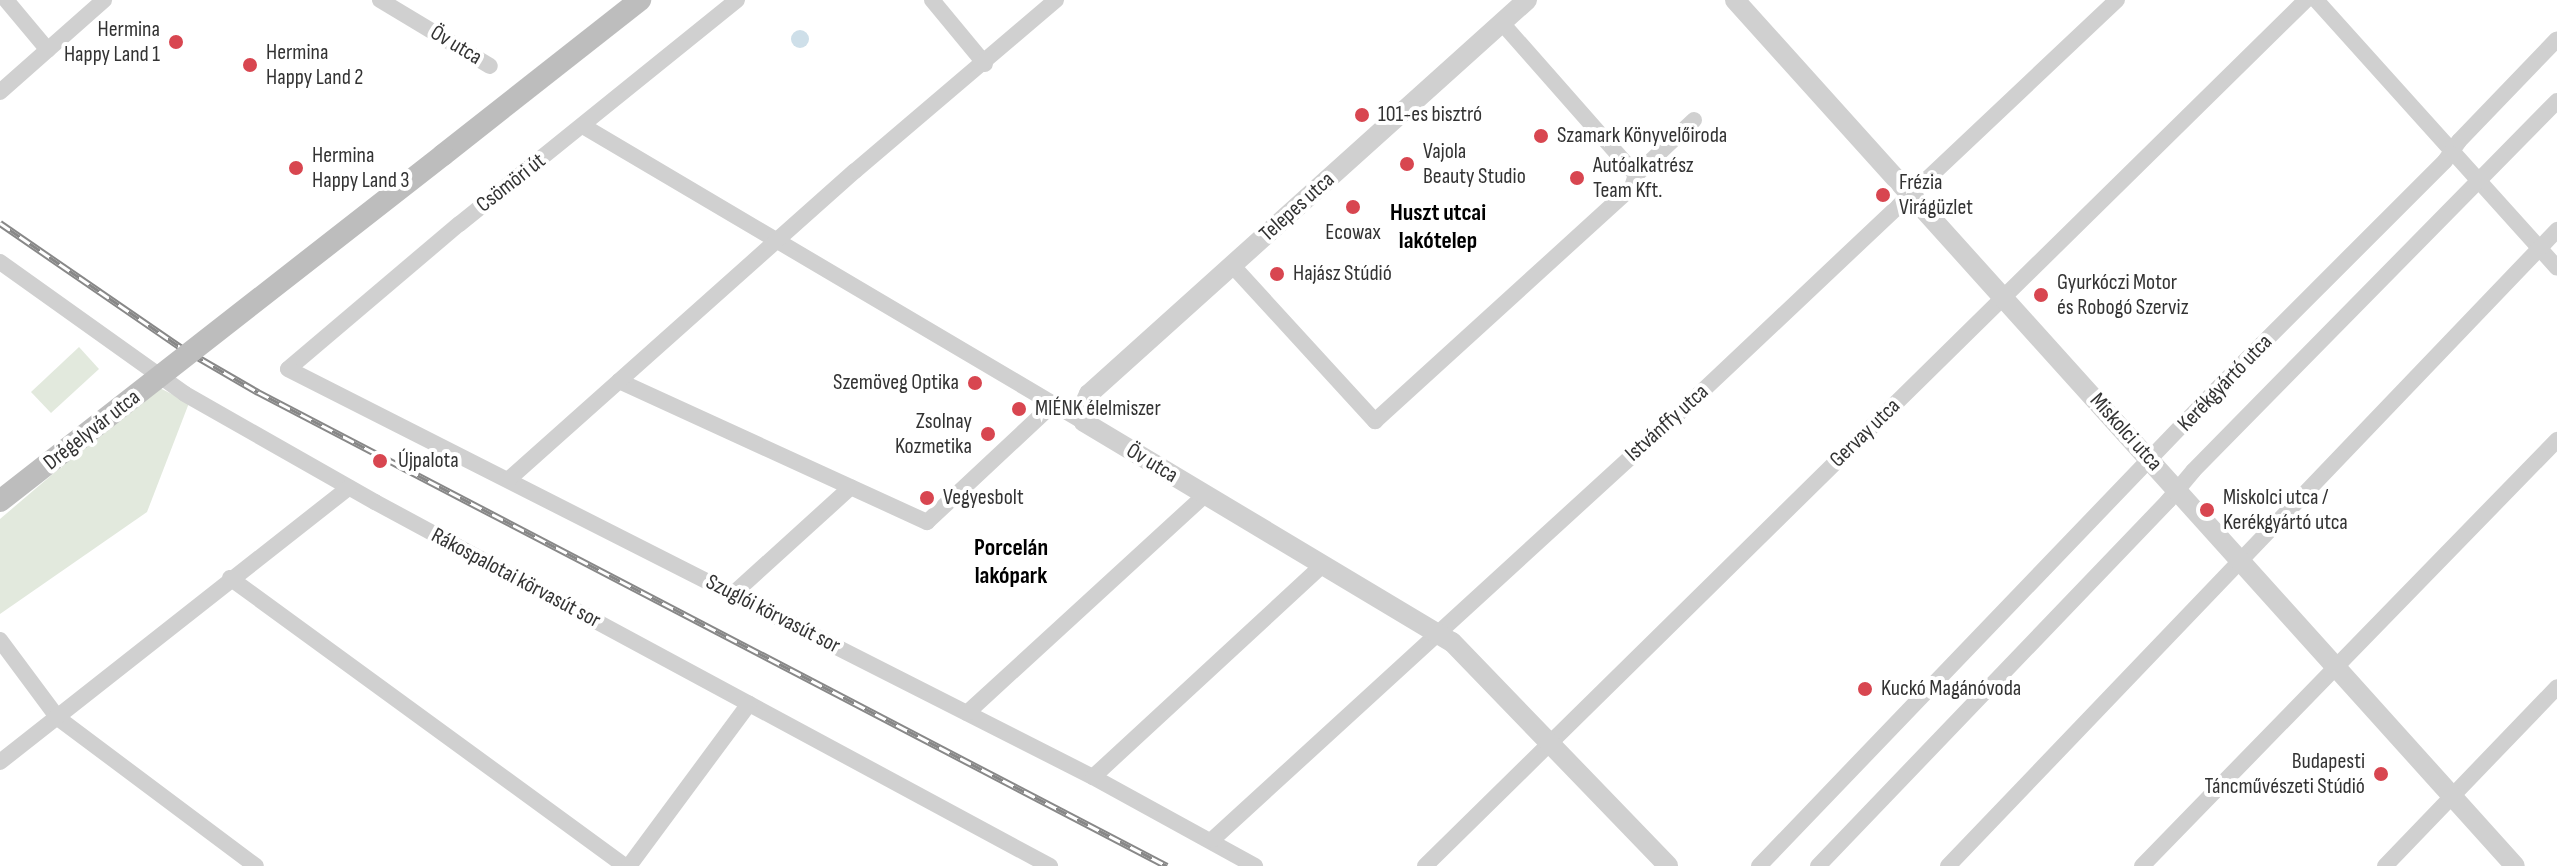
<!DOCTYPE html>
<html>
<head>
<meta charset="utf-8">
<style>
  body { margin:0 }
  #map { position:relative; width:2557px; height:866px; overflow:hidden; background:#fff; font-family:"Sofia Sans Condensed",sans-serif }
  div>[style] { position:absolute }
  .green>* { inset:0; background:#e2e9dd }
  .water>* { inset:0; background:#cedfe9 }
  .round { border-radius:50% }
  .minor>* { height:16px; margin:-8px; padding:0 8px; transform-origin:8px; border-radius:8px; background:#d0d0d0 }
  .tertiary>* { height:20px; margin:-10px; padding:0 10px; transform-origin:10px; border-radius:10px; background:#d0d0d0 }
  .secondary>* { height:22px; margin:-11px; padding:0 11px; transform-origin:11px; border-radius:11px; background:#bdbdbd }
  .rail>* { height:7px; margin-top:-3.5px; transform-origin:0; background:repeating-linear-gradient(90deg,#fff 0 12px,#888 0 24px); box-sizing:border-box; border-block:2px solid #888 }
  .secondary-bridge>* { height:22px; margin:-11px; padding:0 11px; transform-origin:11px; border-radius:11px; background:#bdbdbd }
  .dots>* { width:22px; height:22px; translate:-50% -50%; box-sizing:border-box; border:4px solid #fff; border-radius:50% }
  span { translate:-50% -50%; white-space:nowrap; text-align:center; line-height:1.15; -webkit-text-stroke:8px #fff; paint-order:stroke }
  .poi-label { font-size:22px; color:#333 }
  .right { translate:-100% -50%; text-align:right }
  .left { translate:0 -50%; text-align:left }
  .street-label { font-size:22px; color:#333 }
  .neighbourhood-label { font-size:24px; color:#000; font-weight:700 }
</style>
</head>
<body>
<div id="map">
  <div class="green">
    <i style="clip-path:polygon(79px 347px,99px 369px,51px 413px,31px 392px)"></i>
    <i style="clip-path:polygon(156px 386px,189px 403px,147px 512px,0 614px,0 519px)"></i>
  </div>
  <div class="water">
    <i class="round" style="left:791px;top:30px;width:18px;height:18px"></i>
  </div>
  <div class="minor">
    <i style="left:6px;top:0;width:65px;rotate:50deg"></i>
    <i style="left:380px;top:0;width:128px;rotate:31deg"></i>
    <i style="left:737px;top:0;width:357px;rotate:141.1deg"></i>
    <i style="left:459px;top:224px;width:224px;rotate:139.7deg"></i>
    <i style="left:288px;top:369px;width:902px;rotate:26.88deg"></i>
    <i style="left:1093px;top:777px;width:185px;rotate:28.8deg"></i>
    <i style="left:932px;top:0;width:83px;rotate:50.4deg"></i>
    <i style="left:2316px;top:0;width:360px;rotate:48deg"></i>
    <i style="left:1502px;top:23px;width:203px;rotate:48.6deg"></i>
    <i style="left:0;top:92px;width:139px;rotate:-41.5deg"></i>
    <i style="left:583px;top:126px;width:582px;rotate:30.58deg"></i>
    <i style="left:0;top:262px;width:227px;rotate:35.5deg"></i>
    <i style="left:185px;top:394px;width:219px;rotate:29.6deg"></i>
    <i style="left:375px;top:502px;width:767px;rotate:28.34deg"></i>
    <i style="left:1232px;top:265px;width:212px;rotate:47.5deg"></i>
    <i style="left:1375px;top:421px;width:348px;rotate:-42.3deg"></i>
    <i style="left:1632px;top:187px;width:13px;rotate:-72deg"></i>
    <i style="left:1636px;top:175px;width:80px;rotate:-43.5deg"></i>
    <i style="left:619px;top:381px;width:339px;rotate:24.6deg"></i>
    <i style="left:927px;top:522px;width:173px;rotate:-43.1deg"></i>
    <i style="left:509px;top:479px;width:463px;rotate:-41.7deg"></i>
    <i style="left:855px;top:171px;width:264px;rotate:-40.4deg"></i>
    <i style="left:230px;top:578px;width:489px;rotate:36.1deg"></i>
    <i style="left:733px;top:594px;width:159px;rotate:-42.2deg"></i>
    <i style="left:0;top:640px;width:97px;rotate:53.4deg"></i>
    <i style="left:58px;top:718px;width:247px;rotate:36.8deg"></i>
    <i style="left:967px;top:713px;width:323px;rotate:-42.5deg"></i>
    <i style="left:0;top:762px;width:444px;rotate:-38.2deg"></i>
    <i style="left:1093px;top:777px;width:313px;rotate:-42.7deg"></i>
    <i style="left:1212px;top:840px;width:633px;rotate:-42.44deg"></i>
    <i style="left:1679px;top:413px;width:602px;rotate:-43.32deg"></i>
    <i style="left:629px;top:866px;width:202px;rotate:-53.5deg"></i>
    <i style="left:1425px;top:866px;width:1235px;rotate:-44.51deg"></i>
    <i style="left:1759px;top:866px;width:656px;rotate:-46.17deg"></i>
    <i style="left:2213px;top:393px;width:328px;rotate:-45deg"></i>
    <i style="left:2445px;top:161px;width:24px;rotate:-55deg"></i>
    <i style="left:2459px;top:141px;width:141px;rotate:-46.1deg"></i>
    <i style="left:1818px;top:866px;width:506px;rotate:-46.2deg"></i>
    <i style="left:2168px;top:501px;width:39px;rotate:-50deg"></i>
    <i style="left:2193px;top:471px;width:519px;rotate:-45.47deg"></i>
    <i style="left:1948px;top:866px;width:881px;rotate:-46.24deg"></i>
    <i style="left:2142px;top:866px;width:595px;rotate:-45.75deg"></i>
    <i style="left:2385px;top:866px;width:248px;rotate:-46.1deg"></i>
  </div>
  <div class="tertiary">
    <i style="left:1527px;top:0;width:589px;rotate:138.03deg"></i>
    <i style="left:1089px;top:394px;width:19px;rotate:115deg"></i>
    <i style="left:1081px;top:411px;width:11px;rotate:75deg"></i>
    <i style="left:1084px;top:422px;width:429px;rotate:30.9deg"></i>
    <i style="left:1452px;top:642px;width:311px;rotate:46deg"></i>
    <i style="left:1735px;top:0;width:1165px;rotate:47.99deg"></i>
  </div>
  <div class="secondary">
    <i style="left:443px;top:155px;width:251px;rotate:-38.2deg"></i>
  </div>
  <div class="rail">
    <i style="left:0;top:223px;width:221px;rotate:34.5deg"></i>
    <i style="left:182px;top:348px;width:88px;rotate:30.1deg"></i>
    <i style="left:258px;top:392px;width:1025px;rotate:27.54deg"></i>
  </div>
  <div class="secondary-bridge">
    <i style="left:0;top:501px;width:562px;rotate:-37.99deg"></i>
  </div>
  <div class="dots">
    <i style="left:176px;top:42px;background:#d84650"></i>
    <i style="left:250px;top:65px;background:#d84650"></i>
    <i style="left:1362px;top:115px;background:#d84650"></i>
    <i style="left:1541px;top:136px;background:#d84650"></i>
    <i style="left:1407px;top:164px;background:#d84650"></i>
    <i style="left:296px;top:168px;background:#d84650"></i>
    <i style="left:1577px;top:178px;background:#d84650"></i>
    <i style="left:1883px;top:195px;background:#d84650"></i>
    <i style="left:1353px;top:207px;background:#d84650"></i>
    <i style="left:1277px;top:274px;background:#d84650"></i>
    <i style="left:2041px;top:295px;background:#d84650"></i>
    <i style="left:975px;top:383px;background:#d84650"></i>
    <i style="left:1019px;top:409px;background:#d84650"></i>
    <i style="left:988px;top:434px;background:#d84650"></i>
    <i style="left:380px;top:461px;background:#d84650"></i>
    <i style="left:927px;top:498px;background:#d84650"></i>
    <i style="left:2207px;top:510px;background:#d84650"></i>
    <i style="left:1865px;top:689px;background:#d84650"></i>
    <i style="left:2381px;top:774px;background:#d84650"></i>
  </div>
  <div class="poi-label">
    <span class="right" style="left:160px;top:42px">Hermina<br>Happy Land 1</span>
    <span class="left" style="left:266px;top:65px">Hermina<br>Happy Land 2</span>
    <span class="left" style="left:1378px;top:115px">101-es bisztró</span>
    <span class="left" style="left:1557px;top:136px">Szamark Könyvelőiroda</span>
    <span class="left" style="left:1423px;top:164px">Vajola<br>Beauty Studio</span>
    <span class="left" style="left:312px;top:168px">Hermina<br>Happy Land 3</span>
    <span class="left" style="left:1593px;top:178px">Autóalkatrész<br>Team Kft.</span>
    <span class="left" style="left:1899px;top:195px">Frézia<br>Virágüzlet</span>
    <span style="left:1353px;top:233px">Ecowax</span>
    <span class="left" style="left:1293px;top:274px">Hajász Stúdió</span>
    <span class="left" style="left:2057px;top:295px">Gyurkóczi Motor<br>és Robogó Szerviz</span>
    <span class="right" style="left:959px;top:383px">Szemöveg Optika</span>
    <span class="left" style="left:1035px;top:409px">MIÉNK élelmiszer</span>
    <span class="right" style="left:972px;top:434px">Zsolnay<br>Kozmetika</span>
    <span class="left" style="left:398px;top:461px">Újpalota</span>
    <span class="left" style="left:2223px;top:510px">Miskolci utca /<br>Kerékgyártó utca</span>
    <span class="left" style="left:943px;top:498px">Vegyesbolt</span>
    <span class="left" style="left:1881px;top:689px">Kuckó Magánóvoda</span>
    <span class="right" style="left:2365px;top:774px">Budapesti<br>Táncművészeti Stúdió</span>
  </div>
  <div class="street-label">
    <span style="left:456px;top:45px;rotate:31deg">Öv utca</span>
    <span style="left:511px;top:183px;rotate:-38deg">Csömöri út</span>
    <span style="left:1297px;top:207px;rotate:-42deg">Telepes utca</span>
    <span style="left:2225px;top:383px;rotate:-46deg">Kerékgyártó utca</span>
    <span style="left:1667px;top:423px;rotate:-42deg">Istvánffy utca</span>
    <span style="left:92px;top:430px;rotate:-38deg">Drégelyvár utca</span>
    <span style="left:2126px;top:432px;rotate:48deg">Miskolci utca</span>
    <span style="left:1865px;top:433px;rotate:-44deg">Gervay utca</span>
    <span style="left:1152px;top:463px;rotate:31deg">Öv utca</span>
    <span style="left:516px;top:578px;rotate:28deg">Rákospalotai körvasút sor</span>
    <span style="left:773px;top:614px;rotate:27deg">Szuglói körvasút sor</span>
  </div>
  <div class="neighbourhood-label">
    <span style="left:1438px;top:227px">Huszt utcai<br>lakótelep</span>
    <span style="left:1011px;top:562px">Porcelán<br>lakópark</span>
  </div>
</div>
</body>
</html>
